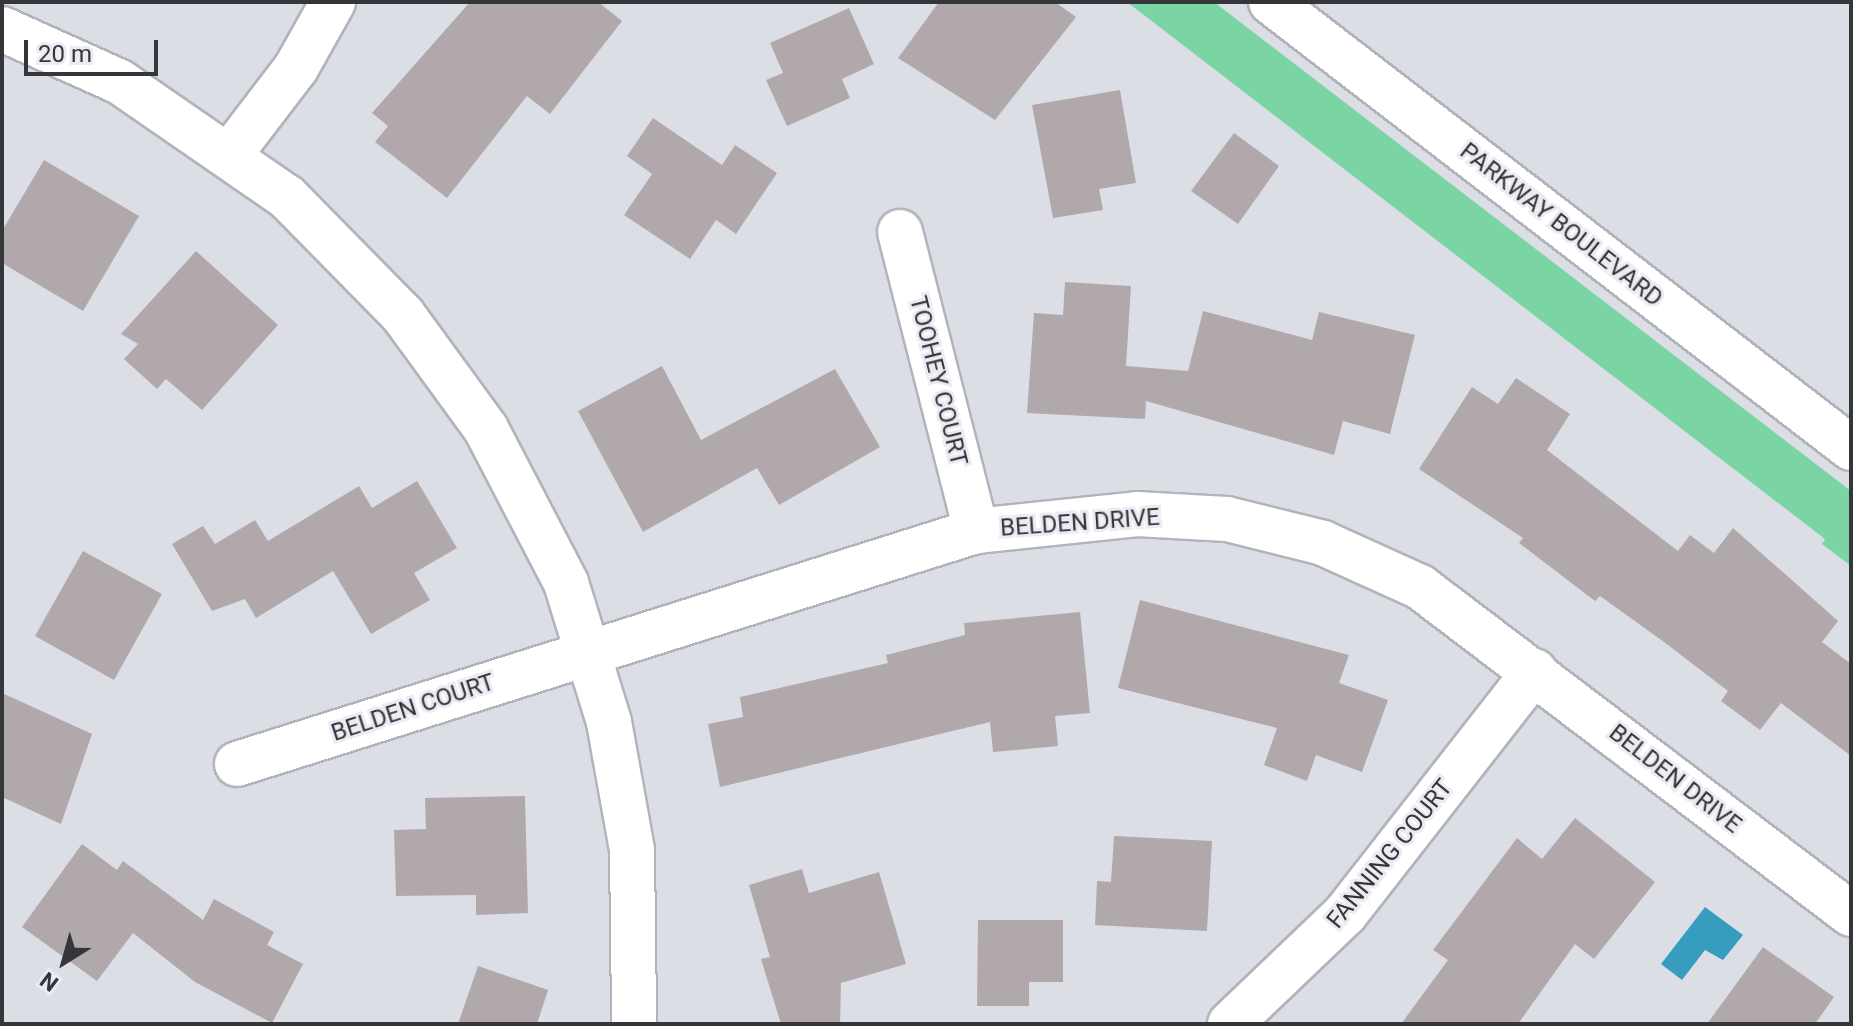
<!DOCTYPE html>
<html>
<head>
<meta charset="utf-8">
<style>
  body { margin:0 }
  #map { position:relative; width:1853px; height:1026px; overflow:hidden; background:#dcdee6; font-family:Roboto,sans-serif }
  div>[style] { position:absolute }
  .green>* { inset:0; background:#7bd4a4 }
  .water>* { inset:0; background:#369dbe }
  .building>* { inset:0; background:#b1a8ac }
  .roads { filter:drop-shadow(2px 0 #b2b3bb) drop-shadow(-2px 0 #b2b3bb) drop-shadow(0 2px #b2b3bb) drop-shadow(0 -2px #b2b3bb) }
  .minor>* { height:44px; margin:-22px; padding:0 22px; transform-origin:22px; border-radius:22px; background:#fff }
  span { translate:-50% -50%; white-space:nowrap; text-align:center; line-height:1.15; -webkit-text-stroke:6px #eaebf3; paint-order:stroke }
  .street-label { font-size:24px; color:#353639 }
  .frame { position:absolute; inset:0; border:4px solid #353639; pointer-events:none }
  .north { position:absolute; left:24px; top:922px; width:80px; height:80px; -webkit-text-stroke:6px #eaebf3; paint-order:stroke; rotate:217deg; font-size:22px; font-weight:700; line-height:32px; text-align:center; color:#353639 }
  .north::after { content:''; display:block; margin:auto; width:28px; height:36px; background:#353639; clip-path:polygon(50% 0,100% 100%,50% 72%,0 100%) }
  .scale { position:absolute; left:24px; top:40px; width:134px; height:36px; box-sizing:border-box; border:4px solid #353639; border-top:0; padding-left:10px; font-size:24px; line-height:28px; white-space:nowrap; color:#353639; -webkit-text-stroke:6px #eaebf3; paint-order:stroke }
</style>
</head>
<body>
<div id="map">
  <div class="green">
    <i style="clip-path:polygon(1127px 2px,1214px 2px,1851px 491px,1851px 566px,1822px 544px,1825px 539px)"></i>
  </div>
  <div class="water">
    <i style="clip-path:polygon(1705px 907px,1743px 935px,1723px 960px,1705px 950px,1682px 980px,1661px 964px)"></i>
  </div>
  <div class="building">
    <i style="clip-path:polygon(470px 2px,598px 2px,622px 21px,550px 114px,527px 96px,447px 198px,375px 142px,388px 126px,372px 113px)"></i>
    <i style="clip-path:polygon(939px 2px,1055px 2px,1076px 17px,995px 120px,898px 58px)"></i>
    <i style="clip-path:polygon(849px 8px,874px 64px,842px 79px,850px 98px,787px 126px,766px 80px,783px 73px,770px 43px)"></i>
    <i style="clip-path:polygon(1120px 90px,1136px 183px,1099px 189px,1103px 210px,1053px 218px,1032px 105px)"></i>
    <i style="clip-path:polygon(653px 118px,722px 165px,735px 145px,777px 173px,736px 234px,716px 220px,690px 259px,624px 215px,652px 174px,627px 156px)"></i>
    <i style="clip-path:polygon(1234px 133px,1279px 166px,1238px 224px,1191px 191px)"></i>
    <i style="clip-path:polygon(44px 160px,139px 216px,83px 311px,2px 263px,2px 231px)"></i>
    <i style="clip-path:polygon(196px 251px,278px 325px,202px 410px,166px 379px,157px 389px,124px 359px,138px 344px,121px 334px)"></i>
    <i style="clip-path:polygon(1065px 282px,1131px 286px,1126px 366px,1188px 371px,1203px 311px,1312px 340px,1319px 312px,1415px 335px,1390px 434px,1343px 421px,1334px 455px,1146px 401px,1145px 419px,1027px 413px,1034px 313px,1063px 315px)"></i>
    <i style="clip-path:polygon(662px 366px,701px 440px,835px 369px,880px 447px,779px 505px,757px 468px,643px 532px,578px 411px)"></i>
    <i style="clip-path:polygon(1516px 378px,1570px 414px,1547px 450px,1678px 551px,1690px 535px,1714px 553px,1733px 528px,1838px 621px,1822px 642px,1851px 664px,1851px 756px,1781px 703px,1760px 730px,1721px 701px,1728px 691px,1664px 642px,1600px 596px,1595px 601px,1519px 543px,1523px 538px,1419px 469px,1472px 387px,1498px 404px)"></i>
    <i style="clip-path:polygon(417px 481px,457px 548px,414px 573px,430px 600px,371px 634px,333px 571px,256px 618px,245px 599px,212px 611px,172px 544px,203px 526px,215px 544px,255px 520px,268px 541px,359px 486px,372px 508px)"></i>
    <i style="clip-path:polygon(83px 551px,162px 594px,114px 680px,35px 636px)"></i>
    <i style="clip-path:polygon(1140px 600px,1349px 655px,1339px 683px,1388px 700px,1362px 772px,1316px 755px,1307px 781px,1264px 765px,1277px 728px,1118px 688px)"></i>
    <i style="clip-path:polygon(1080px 612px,1090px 713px,1055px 716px,1058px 746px,993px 752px,990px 722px,720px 787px,708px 724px,743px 717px,740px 697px,888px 663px,886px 655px,965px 635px,964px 623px)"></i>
    <i style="clip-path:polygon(2px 693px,92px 734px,61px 824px,2px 797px)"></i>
    <i style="clip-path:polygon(525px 796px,528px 913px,476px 915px,476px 895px,396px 896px,394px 830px,426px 829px,425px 798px)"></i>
    <i style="clip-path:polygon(1575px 818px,1655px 882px,1594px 959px,1575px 944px,1518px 1024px,1401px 1024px,1448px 960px,1433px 950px,1517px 838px,1542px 859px)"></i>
    <i style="clip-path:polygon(1114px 836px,1212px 841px,1207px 931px,1095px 925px,1097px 881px,1111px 882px)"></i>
    <i style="clip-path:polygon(82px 844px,117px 870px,123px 861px,203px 920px,214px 899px,274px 932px,267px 945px,303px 964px,272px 1023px,195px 982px,133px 933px,97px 981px,22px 927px)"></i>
    <i style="clip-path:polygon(802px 869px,809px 893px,879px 872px,906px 964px,841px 983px,840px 1024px,781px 1024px,761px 959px,770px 957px,749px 885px)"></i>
    <i style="clip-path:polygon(978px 920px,1063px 920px,1063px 982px,1029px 982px,1029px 1006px,977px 1006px)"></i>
    <i style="clip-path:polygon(1763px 947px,1834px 997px,1815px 1024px,1707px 1024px)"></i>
    <i style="clip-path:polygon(478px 966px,548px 990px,537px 1024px,458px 1024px)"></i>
  </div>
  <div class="roads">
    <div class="minor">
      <i style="left:1271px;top:2px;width:732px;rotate:37.56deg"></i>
      <i style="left:2px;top:29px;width:129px;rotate:24.2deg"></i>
      <i style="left:120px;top:82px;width:203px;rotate:34.6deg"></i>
      <i style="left:287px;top:197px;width:165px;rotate:45.5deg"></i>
      <i style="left:403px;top:315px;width:141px;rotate:53.9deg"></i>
      <i style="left:486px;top:429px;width:174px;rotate:62.5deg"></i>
      <i style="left:566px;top:583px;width:145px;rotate:72.8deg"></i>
      <i style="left:609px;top:722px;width:130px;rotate:79.8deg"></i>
      <i style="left:632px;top:850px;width:174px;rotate:89.3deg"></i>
      <i style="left:231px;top:153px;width:107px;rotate:-52.6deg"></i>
      <i style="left:296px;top:68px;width:76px;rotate:-60.7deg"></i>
      <i style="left:900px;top:232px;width:309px;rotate:75.7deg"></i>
      <i style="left:237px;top:764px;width:775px;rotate:-17.5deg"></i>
      <i style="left:976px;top:531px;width:162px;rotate:-6deg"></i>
      <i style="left:1137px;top:514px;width:90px;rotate:3.2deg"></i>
      <i style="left:1227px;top:519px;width:99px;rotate:14deg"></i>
      <i style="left:1323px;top:543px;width:107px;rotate:24.4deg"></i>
      <i style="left:1420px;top:587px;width:541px;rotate:37.19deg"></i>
      <i style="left:1230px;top:1024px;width:159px;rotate:-43.7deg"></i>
      <i style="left:1345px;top:914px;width:308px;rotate:-52deg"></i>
    </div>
  </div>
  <div class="street-label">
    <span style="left:1561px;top:225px;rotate:38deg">PARKWAY BOULEVARD</span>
    <span style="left:938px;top:381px;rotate:76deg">TOOHEY COURT</span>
    <span style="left:1080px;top:523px;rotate:-4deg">BELDEN DRIVE</span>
    <span style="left:413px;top:708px;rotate:-18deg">BELDEN COURT</span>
    <span style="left:1675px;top:779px;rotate:38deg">BELDEN DRIVE</span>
    <span style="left:1390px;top:854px;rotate:-51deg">FANNING COURT</span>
  </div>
  <div class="frame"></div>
  <div class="north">N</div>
  <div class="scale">20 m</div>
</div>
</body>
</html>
